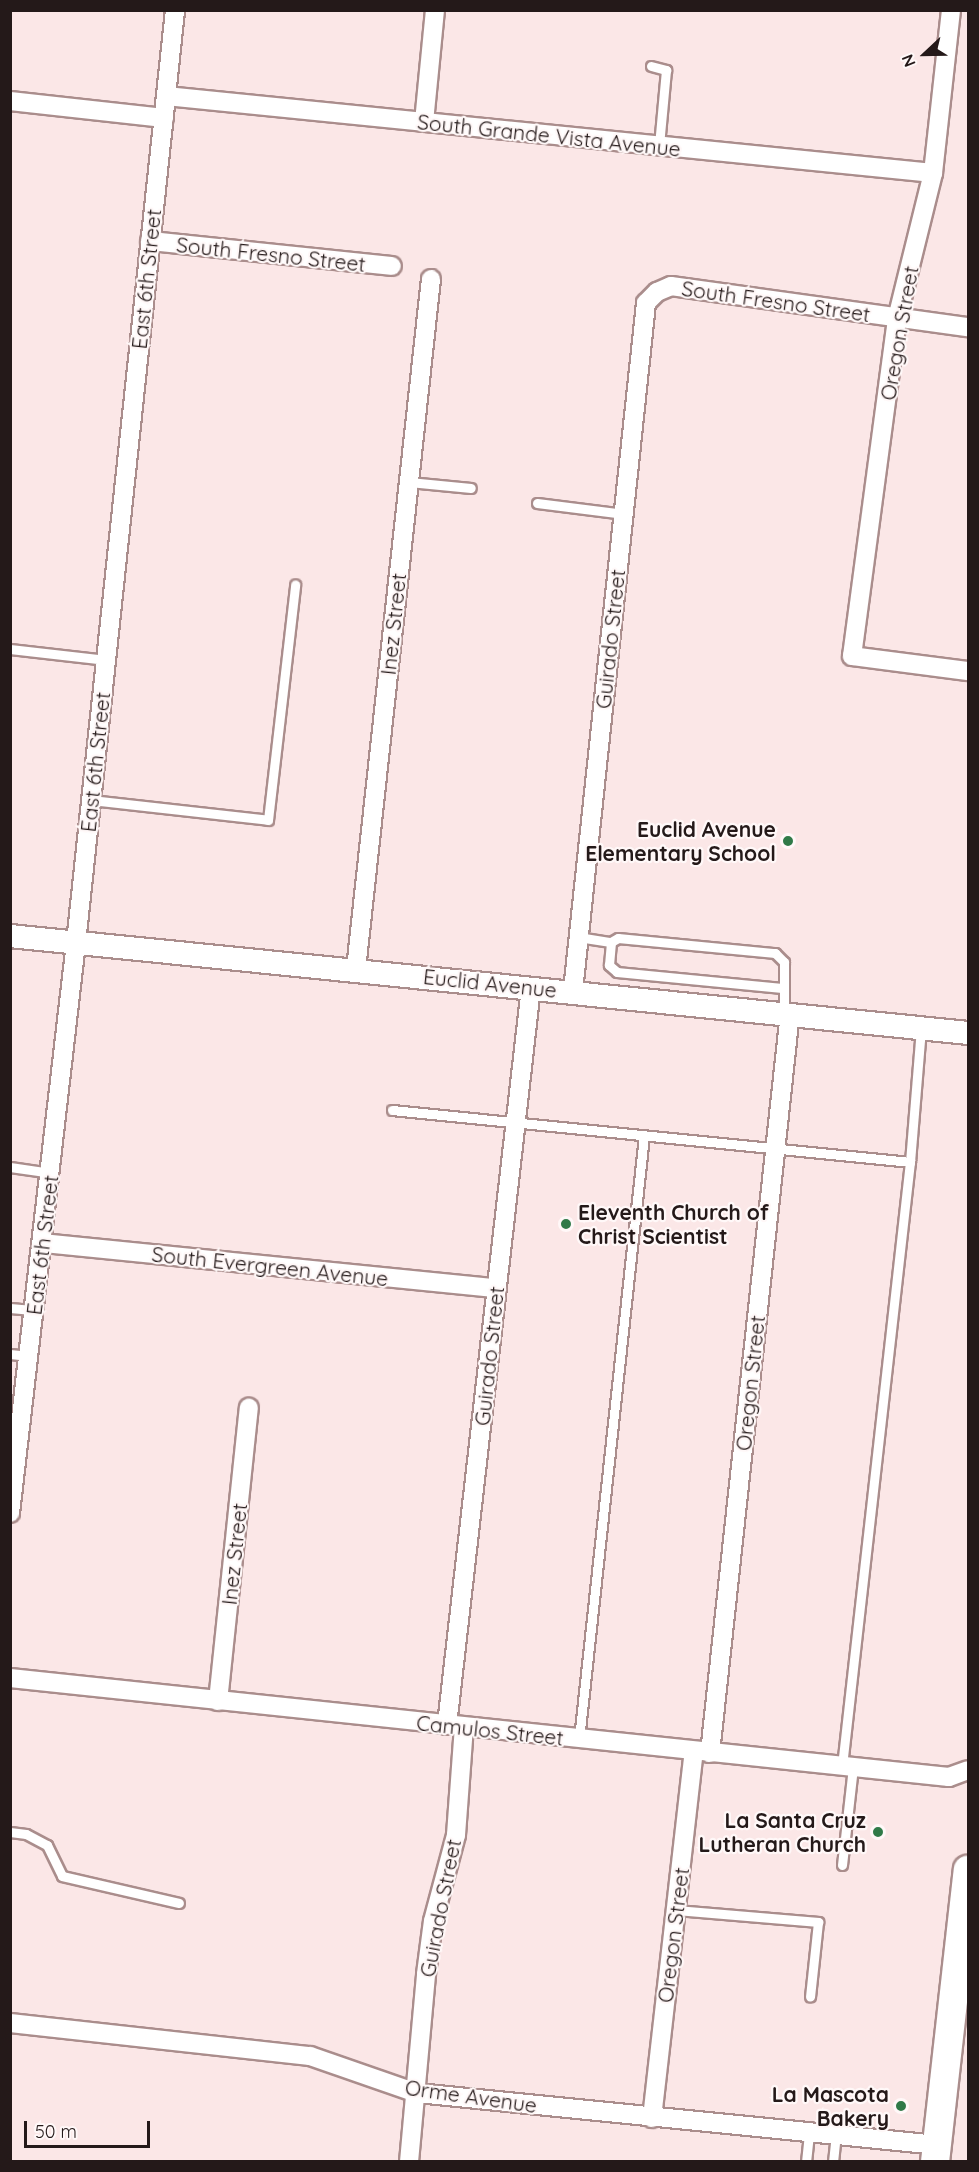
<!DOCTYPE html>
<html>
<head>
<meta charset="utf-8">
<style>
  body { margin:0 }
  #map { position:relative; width:979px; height:2172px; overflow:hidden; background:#fbe7e7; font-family:Quicksand,sans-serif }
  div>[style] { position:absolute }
  .roads { filter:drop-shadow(2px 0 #aa8d8c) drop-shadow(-2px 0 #aa8d8c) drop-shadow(0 2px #aa8d8c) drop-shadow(0 -2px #aa8d8c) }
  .service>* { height:9px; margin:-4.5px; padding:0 4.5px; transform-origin:4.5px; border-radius:4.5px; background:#fff }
  .minor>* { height:18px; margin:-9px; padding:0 9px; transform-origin:9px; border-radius:9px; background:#fff }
  .tertiary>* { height:22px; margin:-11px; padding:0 11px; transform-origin:11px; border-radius:11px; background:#fff }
  .primary>* { height:28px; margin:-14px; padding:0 14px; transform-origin:14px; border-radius:14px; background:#fff }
  .dots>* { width:16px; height:16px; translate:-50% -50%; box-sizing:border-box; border:3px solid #fff8f8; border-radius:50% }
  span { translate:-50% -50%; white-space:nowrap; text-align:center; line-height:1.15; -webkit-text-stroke:4.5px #fff8f8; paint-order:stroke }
  .street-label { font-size:21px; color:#241919 }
  .poi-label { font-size:21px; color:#241919; font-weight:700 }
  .right { translate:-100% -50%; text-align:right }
  .left { translate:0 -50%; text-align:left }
  .frame { position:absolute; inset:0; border:12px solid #241919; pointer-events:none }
  .north { position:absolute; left:895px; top:24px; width:60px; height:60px; -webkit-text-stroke:4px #fff8f8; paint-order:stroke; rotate:248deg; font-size:16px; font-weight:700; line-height:24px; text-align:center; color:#241919 }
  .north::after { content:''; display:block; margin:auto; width:21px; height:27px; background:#241919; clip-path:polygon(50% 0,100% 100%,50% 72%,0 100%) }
  .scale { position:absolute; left:24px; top:2121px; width:126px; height:27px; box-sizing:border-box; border:3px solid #241919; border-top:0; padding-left:8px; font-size:18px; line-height:21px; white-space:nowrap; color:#241919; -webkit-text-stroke:4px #fff8f8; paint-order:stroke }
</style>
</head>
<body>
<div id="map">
  <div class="roads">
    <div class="service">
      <i style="left:651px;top:66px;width:16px;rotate:15deg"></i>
      <i style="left:666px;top:70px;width:76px;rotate:95.3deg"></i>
      <i style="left:409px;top:482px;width:62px;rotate:5.5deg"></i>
      <i style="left:537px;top:503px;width:88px;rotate:7.2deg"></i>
      <i style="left:10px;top:649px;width:97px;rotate:6.5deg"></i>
      <i style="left:91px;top:800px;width:178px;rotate:6.4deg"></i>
      <i style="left:268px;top:820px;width:237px;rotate:-83.4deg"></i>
      <i style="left:578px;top:937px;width:33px;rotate:9deg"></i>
      <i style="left:782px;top:988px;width:166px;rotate:-174.5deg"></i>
      <i style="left:617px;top:972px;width:11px;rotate:-139deg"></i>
      <i style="left:609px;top:965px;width:23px;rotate:-85deg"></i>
      <i style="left:611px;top:942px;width:8px;rotate:-30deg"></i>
      <i style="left:618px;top:938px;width:158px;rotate:5.5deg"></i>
      <i style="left:775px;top:953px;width:13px;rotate:45deg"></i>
      <i style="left:784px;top:962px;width:51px;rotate:90deg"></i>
      <i style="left:392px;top:1110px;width:521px;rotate:5.73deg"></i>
      <i style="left:10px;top:1167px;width:41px;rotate:8.3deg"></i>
      <i style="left:10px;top:1308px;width:25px;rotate:5deg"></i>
      <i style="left:10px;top:1354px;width:19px;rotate:6deg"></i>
      <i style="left:579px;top:1739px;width:606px;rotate:-83.85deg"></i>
      <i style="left:842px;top:1766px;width:608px;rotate:-83.58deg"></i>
      <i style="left:910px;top:1162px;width:133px;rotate:-85.3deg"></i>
      <i style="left:10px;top:1832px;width:16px;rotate:7deg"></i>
      <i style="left:26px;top:1834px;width:24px;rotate:28deg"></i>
      <i style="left:47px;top:1845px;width:34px;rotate:64deg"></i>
      <i style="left:62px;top:1876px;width:120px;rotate:13deg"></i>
      <i style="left:842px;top:1865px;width:99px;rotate:-83.6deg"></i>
      <i style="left:676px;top:1910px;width:143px;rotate:4.8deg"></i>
      <i style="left:818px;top:1922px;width:75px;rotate:96.1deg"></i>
      <i style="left:806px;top:2162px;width:29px;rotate:-84deg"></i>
      <i style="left:833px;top:2162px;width:27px;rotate:-84deg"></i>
    </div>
    <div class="minor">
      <i style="left:951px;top:10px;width:164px;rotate:96.3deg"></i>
      <i style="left:933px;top:173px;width:150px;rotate:103.9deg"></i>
      <i style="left:897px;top:319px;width:340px;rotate:97.6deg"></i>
      <i style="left:852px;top:656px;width:117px;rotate:7.4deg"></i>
      <i style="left:166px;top:96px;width:771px;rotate:5.73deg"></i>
      <i style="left:10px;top:101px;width:155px;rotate:6.3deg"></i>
      <i style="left:424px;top:122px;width:113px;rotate:-84.4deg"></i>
      <i style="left:150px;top:241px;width:243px;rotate:5.9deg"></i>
      <i style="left:356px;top:969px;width:694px;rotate:-83.8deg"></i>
      <i style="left:573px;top:991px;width:692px;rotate:-83.94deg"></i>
      <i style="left:646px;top:303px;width:16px;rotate:-45deg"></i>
      <i style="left:657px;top:292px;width:15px;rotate:-23deg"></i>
      <i style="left:671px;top:286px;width:300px;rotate:7.9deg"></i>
      <i style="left:43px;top:1243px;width:455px;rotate:5.7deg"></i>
      <i style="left:10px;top:1513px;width:574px;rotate:-83.4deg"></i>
      <i style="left:76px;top:943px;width:938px;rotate:-83.94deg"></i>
      <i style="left:10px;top:1678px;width:944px;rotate:6.02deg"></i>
      <i style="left:949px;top:1777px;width:20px;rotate:-20deg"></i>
      <i style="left:218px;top:1701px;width:295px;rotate:-84deg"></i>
      <i style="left:447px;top:1725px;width:742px;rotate:-83.5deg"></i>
      <i style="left:710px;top:1753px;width:744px;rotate:-83.83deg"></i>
      <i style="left:10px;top:2023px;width:302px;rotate:6.3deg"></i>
      <i style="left:310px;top:2056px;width:113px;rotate:19.1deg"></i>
      <i style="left:417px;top:2093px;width:523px;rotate:5.71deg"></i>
      <i style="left:652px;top:2118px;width:369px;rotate:-83.5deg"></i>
      <i style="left:409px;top:2162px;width:189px;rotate:-84.8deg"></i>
      <i style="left:426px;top:1974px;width:53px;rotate:-82.5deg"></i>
      <i style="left:433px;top:1921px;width:89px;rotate:-75deg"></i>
      <i style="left:456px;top:1835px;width:108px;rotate:-85.8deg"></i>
    </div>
    <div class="tertiary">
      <i style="left:10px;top:936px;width:963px;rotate:5.78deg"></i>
    </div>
    <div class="primary">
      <i style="left:935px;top:2162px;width:294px;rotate:-83.6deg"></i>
    </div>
  </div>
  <div class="dots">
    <i style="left:788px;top:841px;background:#307a48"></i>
    <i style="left:566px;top:1224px;background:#307a48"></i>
    <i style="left:878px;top:1832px;background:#307a48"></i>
    <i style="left:901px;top:2106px;background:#307a48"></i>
  </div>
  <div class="street-label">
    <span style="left:549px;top:135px;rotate:6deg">South Grande Vista Avenue</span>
    <span style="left:271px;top:254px;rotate:6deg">South Fresno Street</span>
    <span style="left:146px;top:279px;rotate:-84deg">East 6th Street</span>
    <span style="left:776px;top:301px;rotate:8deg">South Fresno Street</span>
    <span style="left:899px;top:333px;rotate:-80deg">Oregon Street</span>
    <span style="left:393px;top:624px;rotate:-84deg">Inez Street</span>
    <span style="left:610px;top:639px;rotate:-84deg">Guirado Street</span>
    <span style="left:95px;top:762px;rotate:-84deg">East 6th Street</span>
    <span style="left:490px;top:983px;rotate:6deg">Euclid Avenue</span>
    <span style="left:42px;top:1245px;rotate:-83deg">East 6th Street</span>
    <span style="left:270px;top:1266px;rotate:6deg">South Evergreen Avenue</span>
    <span style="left:489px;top:1356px;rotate:-84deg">Guirado Street</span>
    <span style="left:750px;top:1383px;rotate:-84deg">Oregon Street</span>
    <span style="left:234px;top:1554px;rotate:-84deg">Inez Street</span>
    <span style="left:490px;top:1730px;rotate:6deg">Camulos Street</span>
    <span style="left:440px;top:1908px;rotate:-79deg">Guirado Street</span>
    <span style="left:673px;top:1935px;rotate:-83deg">Oregon Street</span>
    <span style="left:471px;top:2096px;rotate:8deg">Orme Avenue</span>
  </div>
  <div class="poi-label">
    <span class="right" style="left:776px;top:841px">Euclid Avenue<br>Elementary School</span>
    <span class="left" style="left:578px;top:1224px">Eleventh Church of<br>Christ Scientist</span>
    <span class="right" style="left:866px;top:1832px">La Santa Cruz<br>Lutheran Church</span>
    <span class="right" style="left:889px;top:2106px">La Mascota<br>Bakery</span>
  </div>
  <div class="frame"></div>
  <div class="north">N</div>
  <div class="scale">50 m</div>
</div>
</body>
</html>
